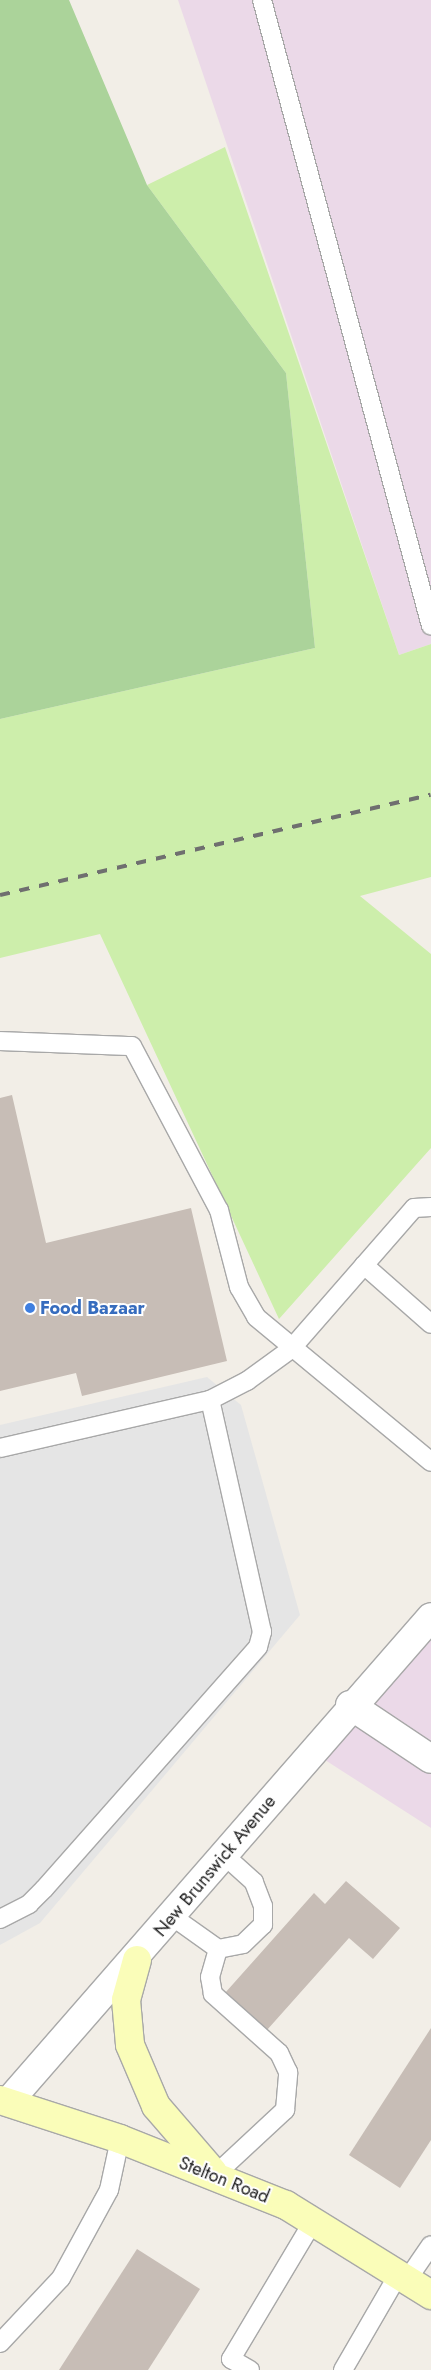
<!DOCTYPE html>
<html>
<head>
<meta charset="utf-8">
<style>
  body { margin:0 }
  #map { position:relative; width:431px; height:2370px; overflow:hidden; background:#f2eee7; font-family:Jost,sans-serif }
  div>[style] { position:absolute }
  .industrial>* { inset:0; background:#ebd9e8 }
  .grass>* { inset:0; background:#cdeeab }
  .forest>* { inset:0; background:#abd39a }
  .parking>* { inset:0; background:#e5e5e5 }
  .building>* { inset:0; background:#c7bdb6 }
  .roads { filter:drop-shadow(1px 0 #a8a8a8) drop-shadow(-1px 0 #a8a8a8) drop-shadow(0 1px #a8a8a8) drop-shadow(0 -1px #a8a8a8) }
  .service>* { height:18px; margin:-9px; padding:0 9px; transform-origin:9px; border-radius:9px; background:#fff }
  .minor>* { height:28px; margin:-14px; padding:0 14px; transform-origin:14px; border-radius:14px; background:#fff }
  .tertiary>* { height:28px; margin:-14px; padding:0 14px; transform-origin:14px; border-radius:14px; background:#fff }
  .secondary>* { height:28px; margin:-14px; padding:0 14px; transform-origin:14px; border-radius:14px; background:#fafdb9 }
  .rail>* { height:4px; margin-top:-2px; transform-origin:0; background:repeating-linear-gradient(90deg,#6f6f6f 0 10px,transparent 0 20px) }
  .dots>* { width:14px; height:14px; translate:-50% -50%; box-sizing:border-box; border:2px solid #fff; border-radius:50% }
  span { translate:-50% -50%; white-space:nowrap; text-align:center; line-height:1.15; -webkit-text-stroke:4px #fff; paint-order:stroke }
  .shop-label { font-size:18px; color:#366cbe; font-weight:700 }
  .left { translate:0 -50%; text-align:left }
  .street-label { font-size:18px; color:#212121 }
</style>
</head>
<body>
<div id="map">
  <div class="industrial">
    <i style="clip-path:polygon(178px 0,431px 0,431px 644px,399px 655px)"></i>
    <i style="clip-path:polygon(431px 1638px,431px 1828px,325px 1760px)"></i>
  </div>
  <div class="grass">
    <i style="clip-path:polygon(225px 147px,399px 655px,431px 644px,431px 877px,360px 896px,431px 954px,431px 1148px,279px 1319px,100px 934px,0 958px,0 719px,315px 648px,286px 373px,147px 185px)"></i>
  </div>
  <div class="forest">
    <i style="clip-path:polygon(0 0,69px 0,147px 185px,286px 373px,315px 648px,0 719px)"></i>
  </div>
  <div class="parking">
    <i style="clip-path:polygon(207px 1377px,241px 1405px,300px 1615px,40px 1923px,0 1945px,0 1425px)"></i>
  </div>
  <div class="building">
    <i style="clip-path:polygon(12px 1095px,46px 1243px,191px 1208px,227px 1361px,82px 1396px,76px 1373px,0 1391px,0 1098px)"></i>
    <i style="clip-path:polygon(346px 1881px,400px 1928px,373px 1959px,349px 1938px,267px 2030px,225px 1993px,314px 1893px,325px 1904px)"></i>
    <i style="clip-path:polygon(431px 2028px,431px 2140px,400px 2188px,349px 2155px)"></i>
    <i style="clip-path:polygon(137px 2249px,200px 2289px,148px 2370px,59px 2370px)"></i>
  </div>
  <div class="roads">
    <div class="service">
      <i style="left:262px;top:0;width:648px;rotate:74.89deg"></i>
      <i style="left:0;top:1041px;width:132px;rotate:2.2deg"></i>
      <i style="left:132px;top:1046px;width:186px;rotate:62.1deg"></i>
      <i style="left:219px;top:1210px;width:80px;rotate:75.4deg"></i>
      <i style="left:239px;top:1287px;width:34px;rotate:60deg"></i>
      <i style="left:256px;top:1317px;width:227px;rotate:39.6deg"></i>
      <i style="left:364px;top:1265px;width:89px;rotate:41.4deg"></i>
      <i style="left:0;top:1448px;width:215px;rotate:-12.9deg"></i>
      <i style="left:173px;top:1917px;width:55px;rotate:35.4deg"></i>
      <i style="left:218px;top:1949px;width:25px;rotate:-11deg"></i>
      <i style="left:243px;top:1944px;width:28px;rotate:-44deg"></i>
      <i style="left:263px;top:1925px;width:19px;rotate:-90deg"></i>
      <i style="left:263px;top:1906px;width:26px;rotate:-111deg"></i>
      <i style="left:254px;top:1882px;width:40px;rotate:-138deg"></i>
      <i style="left:0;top:1919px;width:33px;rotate:-27deg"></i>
      <i style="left:29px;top:1904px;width:21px;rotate:-45deg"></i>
      <i style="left:44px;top:1889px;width:323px;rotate:-48.5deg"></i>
      <i style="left:258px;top:1647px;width:16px;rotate:-75deg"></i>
      <i style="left:262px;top:1632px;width:238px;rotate:-102.6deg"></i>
      <i style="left:210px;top:1400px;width:42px;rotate:-27.2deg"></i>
      <i style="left:247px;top:1381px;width:54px;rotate:-36deg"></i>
      <i style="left:291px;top:1349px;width:187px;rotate:-48.9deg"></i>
      <i style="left:414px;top:1208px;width:17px;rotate:-3deg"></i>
      <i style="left:215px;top:2175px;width:96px;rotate:-42.9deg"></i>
      <i style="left:285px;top:2110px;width:38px;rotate:-85deg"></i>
      <i style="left:288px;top:2072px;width:21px;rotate:-115deg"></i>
      <i style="left:279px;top:2053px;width:89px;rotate:-138.2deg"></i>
      <i style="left:213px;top:1994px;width:17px;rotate:-100deg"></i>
      <i style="left:210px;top:1977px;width:29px;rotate:-74deg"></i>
      <i style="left:407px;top:2280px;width:42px;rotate:-55.6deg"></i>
      <i style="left:0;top:2343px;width:89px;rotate:-46.8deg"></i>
      <i style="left:61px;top:2278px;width:100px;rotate:-61.4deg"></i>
      <i style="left:109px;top:2190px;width:52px;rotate:-77.8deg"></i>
      <i style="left:250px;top:2370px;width:22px;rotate:-150deg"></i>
      <i style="left:231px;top:2359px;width:158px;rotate:-59.2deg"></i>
      <i style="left:343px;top:2370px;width:110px;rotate:-59.9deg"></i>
    </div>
    <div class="minor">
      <i style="left:350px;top:1705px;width:97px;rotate:33.7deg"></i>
    </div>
    <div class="tertiary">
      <i style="left:9px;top:2101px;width:642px;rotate:-48.91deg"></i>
    </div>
    <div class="secondary">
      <i style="left:137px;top:1960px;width:41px;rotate:105.4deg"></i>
      <i style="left:126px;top:2000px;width:45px;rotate:84.9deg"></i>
      <i style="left:130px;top:2045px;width:66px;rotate:66.9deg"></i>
      <i style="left:156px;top:2106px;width:87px;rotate:49.2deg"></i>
      <i style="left:0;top:2100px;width:126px;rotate:18deg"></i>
      <i style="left:120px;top:2139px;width:179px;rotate:21.7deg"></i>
      <i style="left:286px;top:2205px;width:171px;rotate:31.8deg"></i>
    </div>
  </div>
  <div class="rail">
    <i style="left:0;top:895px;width:442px;rotate:-13.1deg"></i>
  </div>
  <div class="dots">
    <i style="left:30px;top:1308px;background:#3f7fe0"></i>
  </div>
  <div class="shop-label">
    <span class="left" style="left:40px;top:1308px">Food Bazaar</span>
  </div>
  <div class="street-label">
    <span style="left:215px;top:1866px;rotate:-50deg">New Brunswick Avenue</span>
    <span style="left:224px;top:2180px;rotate:22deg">Stelton Road</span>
  </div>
</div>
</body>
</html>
